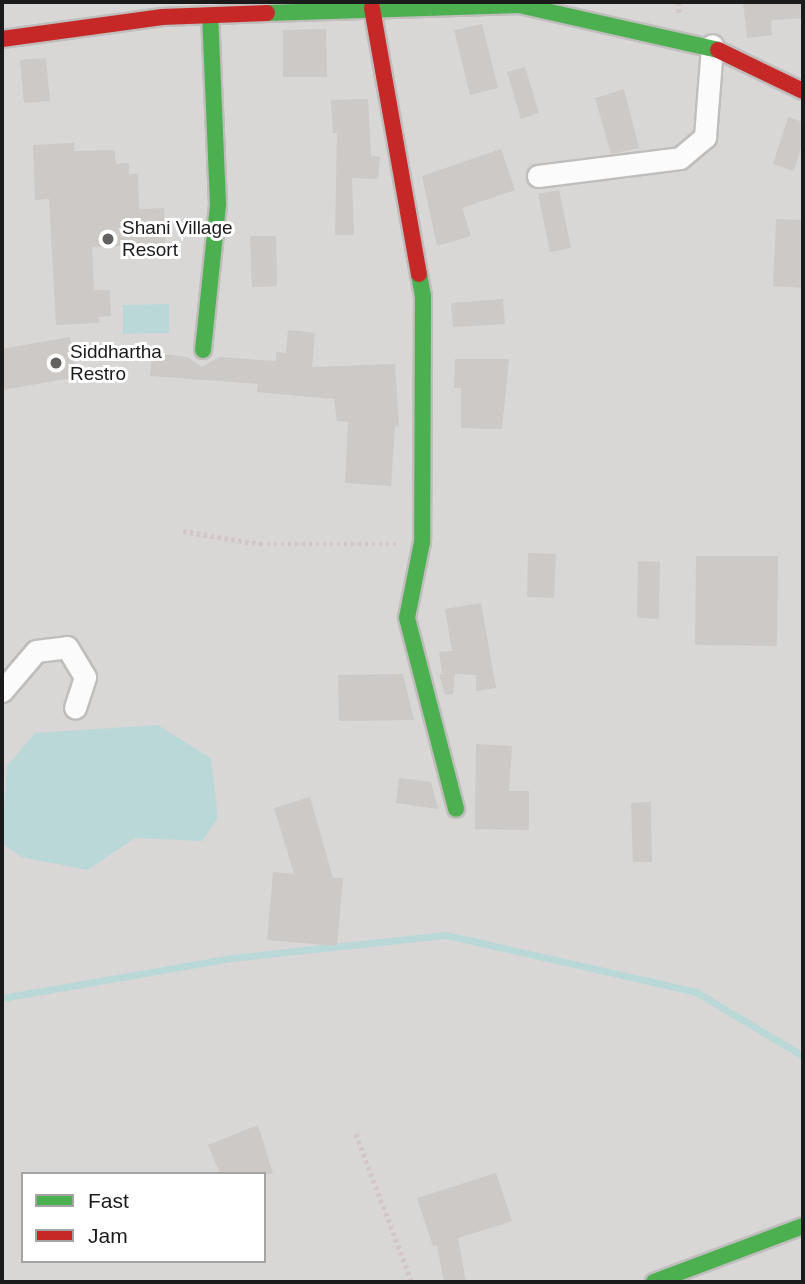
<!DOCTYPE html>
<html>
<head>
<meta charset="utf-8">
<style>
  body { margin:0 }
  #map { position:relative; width:805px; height:1284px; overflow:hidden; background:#e9e7e4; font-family:Helvetica,sans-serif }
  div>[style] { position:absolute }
  .residential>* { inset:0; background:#d8d7d5 }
  .water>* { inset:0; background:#bbd8d9 }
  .stream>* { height:7px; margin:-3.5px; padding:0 3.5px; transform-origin:3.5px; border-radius:3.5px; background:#bbd8d9 }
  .building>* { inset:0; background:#ccc9c7 }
  .path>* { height:4.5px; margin-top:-2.25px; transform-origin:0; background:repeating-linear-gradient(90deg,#d3c6c7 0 3.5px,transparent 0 7px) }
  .roads { filter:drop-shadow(2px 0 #bfbebc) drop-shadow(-2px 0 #bfbebc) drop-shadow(0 2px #bfbebc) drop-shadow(0 -2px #bfbebc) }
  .street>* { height:21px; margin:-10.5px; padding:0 10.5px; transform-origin:10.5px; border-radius:10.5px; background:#fcfbfb }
  .fast>* { height:16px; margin:-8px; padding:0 8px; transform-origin:8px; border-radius:8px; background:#4caf50 }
  .jam>* { height:16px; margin:-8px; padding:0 8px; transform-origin:8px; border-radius:8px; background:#c62828 }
  .dots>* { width:19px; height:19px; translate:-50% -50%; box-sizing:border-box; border:4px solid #fff; border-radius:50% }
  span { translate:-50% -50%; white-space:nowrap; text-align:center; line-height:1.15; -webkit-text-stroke:6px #fff; paint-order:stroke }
  .poi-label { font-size:19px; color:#1b1b1b }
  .left { translate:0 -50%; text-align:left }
  .frame { position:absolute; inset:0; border:4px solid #1b1b1b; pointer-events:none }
  .legend { position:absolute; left:21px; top:1172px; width:245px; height:91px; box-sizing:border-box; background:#fff; border:2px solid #a4a4a4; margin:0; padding:9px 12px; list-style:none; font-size:21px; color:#1b1b1b }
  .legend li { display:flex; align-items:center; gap:14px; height:35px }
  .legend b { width:35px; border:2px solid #a4a4a4 }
</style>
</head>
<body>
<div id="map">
  <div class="residential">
    <i style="clip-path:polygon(evenodd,2px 2px,803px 2px,803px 1282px,2px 1282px,2px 2px,23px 1174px,264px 1174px,264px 1261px,23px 1261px,23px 1174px)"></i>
  </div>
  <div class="water">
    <i style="clip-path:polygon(169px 304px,169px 333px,123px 334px,123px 305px)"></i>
    <i style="clip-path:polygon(158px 725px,211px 758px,218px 818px,202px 841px,135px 838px,88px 870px,21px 857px,2px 843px,7px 766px,35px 733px)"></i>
  </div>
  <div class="stream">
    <i style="left:2px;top:998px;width:232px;rotate:-9.9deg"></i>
    <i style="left:231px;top:958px;width:216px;rotate:-6.1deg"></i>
    <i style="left:446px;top:935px;width:256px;rotate:12.8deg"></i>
    <i style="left:696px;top:992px;width:125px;rotate:30.9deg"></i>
  </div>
  <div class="building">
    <i style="clip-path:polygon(743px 2px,803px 2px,803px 18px,771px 20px,772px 35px,747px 38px)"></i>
    <i style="clip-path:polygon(482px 24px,498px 88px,470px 95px,454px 30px)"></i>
    <i style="clip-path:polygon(326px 29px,327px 77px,283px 77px,283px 30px)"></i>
    <i style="clip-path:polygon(46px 58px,50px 101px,24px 103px,20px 60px)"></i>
    <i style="clip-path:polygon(525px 67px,539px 113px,521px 119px,507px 72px)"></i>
    <i style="clip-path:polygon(624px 89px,639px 148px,611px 154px,595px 98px)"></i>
    <i style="clip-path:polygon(368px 99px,371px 156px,380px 157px,378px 179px,352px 178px,354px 235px,335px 235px,337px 133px,333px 133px,331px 100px)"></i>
    <i style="clip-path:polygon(788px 117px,803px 122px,803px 141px,794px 171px,773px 164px)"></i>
    <i style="clip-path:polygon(74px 143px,74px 151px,115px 150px,116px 164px,129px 163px,129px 174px,138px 174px,139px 209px,164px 208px,166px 244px,92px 247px,94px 290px,110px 290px,111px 316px,98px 317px,99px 323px,56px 325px,49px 199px,35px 200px,33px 145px)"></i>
    <i style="clip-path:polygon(501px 149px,515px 190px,462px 208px,471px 236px,437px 246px,422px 176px)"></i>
    <i style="clip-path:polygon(559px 190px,571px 248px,550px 252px,538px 194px)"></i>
    <i style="clip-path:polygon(776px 219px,803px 220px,803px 288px,773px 286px)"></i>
    <i style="clip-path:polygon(250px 236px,276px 236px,277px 286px,252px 287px)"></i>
    <i style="clip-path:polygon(503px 299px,505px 324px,453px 327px,451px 303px)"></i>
    <i style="clip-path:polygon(288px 330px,315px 333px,312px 367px,395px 364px,399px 427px,395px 426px,391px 486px,345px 483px,348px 422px,337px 421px,334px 399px,257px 392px,258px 384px,150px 376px,152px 353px,187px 357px,202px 367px,219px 357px,276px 361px,276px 352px,286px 353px)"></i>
    <i style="clip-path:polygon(70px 337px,77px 377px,2px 390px,2px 349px)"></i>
    <i style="clip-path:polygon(455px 359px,509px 359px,502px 429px,461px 428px,461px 388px,454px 388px)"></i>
    <i style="clip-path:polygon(528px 553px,556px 554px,554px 598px,527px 597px)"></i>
    <i style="clip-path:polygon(696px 556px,778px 556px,777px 646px,695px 645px)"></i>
    <i style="clip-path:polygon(638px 561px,660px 562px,659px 619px,637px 618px)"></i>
    <i style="clip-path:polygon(481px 603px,496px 688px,476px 691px,476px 675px,455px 674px,453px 694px,445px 695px,439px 674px,451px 673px,442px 673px,439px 652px,452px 651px,445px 609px)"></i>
    <i style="clip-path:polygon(403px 674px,414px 720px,339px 721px,338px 675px)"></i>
    <i style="clip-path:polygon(476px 744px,512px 746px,509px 791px,529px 791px,529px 830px,475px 829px)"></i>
    <i style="clip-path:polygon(399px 778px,431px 782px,438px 809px,396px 803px)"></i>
    <i style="clip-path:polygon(310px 797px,333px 878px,343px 878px,337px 946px,267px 940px,273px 872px,294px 874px,274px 808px)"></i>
    <i style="clip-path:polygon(651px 802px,652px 862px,633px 862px,631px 803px)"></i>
    <i style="clip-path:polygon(258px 1125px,273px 1174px,220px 1174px,208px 1145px)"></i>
    <i style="clip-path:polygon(496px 1173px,512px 1221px,458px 1238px,466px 1282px,444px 1282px,437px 1245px,433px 1246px,417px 1198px)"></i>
  </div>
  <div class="path">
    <i style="left:679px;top:2px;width:11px;rotate:90deg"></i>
    <i style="left:183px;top:531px;width:78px;rotate:9.6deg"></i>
    <i style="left:260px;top:544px;width:136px"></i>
    <i style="left:356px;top:1134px;width:158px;rotate:69.3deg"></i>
  </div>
  <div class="roads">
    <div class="street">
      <i style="left:538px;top:176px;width:143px;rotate:-7.2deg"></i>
      <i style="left:680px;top:158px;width:33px;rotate:-40deg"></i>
      <i style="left:705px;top:137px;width:92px;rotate:-85.6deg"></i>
      <i style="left:2px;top:691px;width:52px;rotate:-49.6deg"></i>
      <i style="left:36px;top:651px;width:31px;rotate:-7deg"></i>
      <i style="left:67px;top:647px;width:35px;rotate:59deg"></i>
      <i style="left:85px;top:677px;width:32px;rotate:108deg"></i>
    </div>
    <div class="fast">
      <i style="left:267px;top:13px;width:252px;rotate:-1.8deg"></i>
      <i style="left:519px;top:5px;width:204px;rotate:12.7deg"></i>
      <i style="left:419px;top:274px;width:22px;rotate:80deg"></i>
      <i style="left:423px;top:296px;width:246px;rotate:90.2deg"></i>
      <i style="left:422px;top:542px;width:77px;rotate:101.2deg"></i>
      <i style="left:407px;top:618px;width:197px;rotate:75.6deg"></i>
      <i style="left:203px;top:350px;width:147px;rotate:-84.1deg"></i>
      <i style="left:218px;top:204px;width:189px;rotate:-92.4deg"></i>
      <i style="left:654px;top:1282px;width:159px;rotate:-20.6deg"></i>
    </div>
    <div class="jam">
      <i style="left:372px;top:8px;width:270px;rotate:80deg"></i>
      <i style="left:2px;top:39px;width:162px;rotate:-7.8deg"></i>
      <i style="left:163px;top:17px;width:104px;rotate:-2.2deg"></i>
      <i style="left:718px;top:50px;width:94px;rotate:25.8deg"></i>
    </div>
  </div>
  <div class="dots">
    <i style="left:108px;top:239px;background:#636261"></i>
    <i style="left:56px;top:363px;background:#636261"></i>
  </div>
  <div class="poi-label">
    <span class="left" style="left:122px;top:239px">Shani Village<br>Resort</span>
    <span class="left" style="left:70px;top:363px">Siddhartha<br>Restro</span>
  </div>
  <div class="frame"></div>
  <ul class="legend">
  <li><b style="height:9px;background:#4caf50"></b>Fast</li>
  <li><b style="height:9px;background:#c62828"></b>Jam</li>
  </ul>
</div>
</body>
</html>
